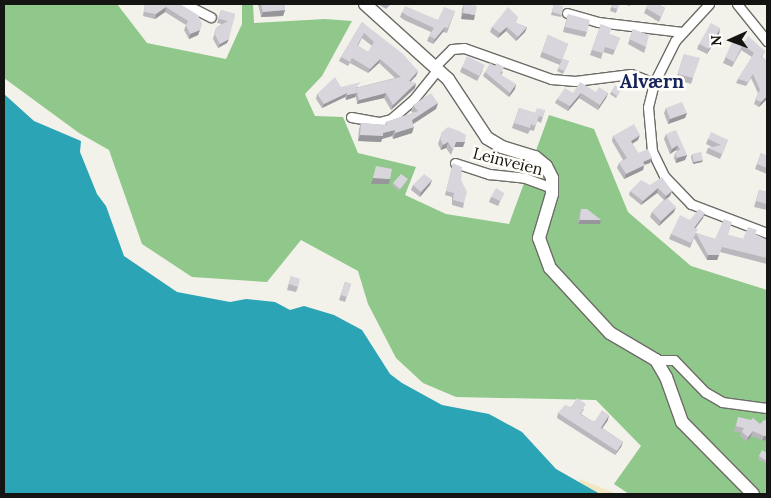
<!DOCTYPE html>
<html>
<head>
<meta charset="utf-8">
<style>
  body { margin:0 }
  #map { position:relative; width:771px; height:498px; overflow:hidden; background:#f2f1ea; font-family:Lora,serif }
  div>[style] { position:absolute }
  .forest>* { inset:0; background:#90c88b }
  .sand>* { inset:0; background:#f1e7c2 }
  .water>* { inset:0; background:#2ba4b5 }
  .roads { filter:drop-shadow(1px 0 #6d6c67) drop-shadow(-1px 0 #6d6c67) drop-shadow(0 1px #6d6c67) drop-shadow(0 -1px #6d6c67) }
  .street>* { height:9px; margin:-4.5px; padding:0 4.5px; transform-origin:4.5px; border-radius:4.5px; background:#fff }
  .secondary>* { height:12px; margin:-6px; padding:0 6px; transform-origin:6px; border-radius:6px; background:#fff }
  .wall>* { inset:0; background:#bab8bd }
  .shaded-wall>* { inset:0; background:#97969a }
  .building>* { inset:0; background:#d8d6dc }
  span { translate:-50% -50%; white-space:nowrap; text-align:center; line-height:1.15; -webkit-text-stroke:5px #fffef9; paint-order:stroke }
  .street-label { font-size:16px; color:#141412 }
  .quarter-label { font-size:19px; color:#18255c; font-weight:700 }
  .frame { position:absolute; inset:0; border:5px solid #141412; pointer-events:none }
  .north { position:absolute; left:706px; top:15px; width:50px; height:50px; -webkit-text-stroke:4px #fffef9; paint-order:stroke; rotate:268deg; font-size:14px; font-weight:700; line-height:20px; text-align:center; color:#141412 }
  .north::after { content:''; display:block; margin:auto; width:18px; height:22px; background:#141412; clip-path:polygon(50% 0,100% 100%,50% 72%,0 100%) }
</style>
</head>
<body>
<div id="map">
  <div class="forest">
    <i style="clip-path:polygon(4px 4px,117px 4px,147px 43px,226px 59px,242px 24px,242px 4px,253px 4px,254px 23px,325px 19px,352px 21px,322px 76px,305px 94px,315px 116px,343px 117px,358px 153px,416px 167px,405px 195px,446px 214px,509px 224px,549px 115px,594px 129px,628px 212px,691px 266px,767px 290px,767px 494px,629px 494px,614px 484px,641px 446px,596px 400px,456px 397px,423px 383px,396px 358px,368px 304px,358px 271px,301px 240px,267px 282px,192px 277px,142px 244px,109px 150px,79px 133px,4px 78px)"></i>
  </div>
  <div class="sand">
    <i style="clip-path:polygon(580px 479px,617px 494px,600px 494px,579px 485px)"></i>
  </div>
  <div class="water">
    <i style="clip-path:polygon(4px 94px,34px 121px,81px 141px,80px 152px,97px 194px,106px 206px,124px 256px,177px 292px,230px 302px,246px 299px,275px 302px,290px 310px,304px 306px,334px 315px,362px 330px,390px 374px,402px 383px,442px 405px,489px 414px,522px 432px,556px 469px,600px 494px,4px 494px)"></i>
  </div>
  <div class="roads">
    <div class="street">
      <i style="left:185px;top:4px;width:29px;rotate:27deg"></i>
      <i style="left:709px;top:4px;width:50px;rotate:132.6deg"></i>
      <i style="left:675px;top:41px;width:47px;rotate:116.6deg"></i>
      <i style="left:654px;top:83px;width:25px;rotate:104deg"></i>
      <i style="left:648px;top:107px;width:44px;rotate:84.8deg"></i>
      <i style="left:652px;top:151px;width:28px;rotate:64deg"></i>
      <i style="left:664px;top:176px;width:39px;rotate:46deg"></i>
      <i style="left:691px;top:204px;width:81px;rotate:20.9deg"></i>
      <i style="left:737px;top:4px;width:48px;rotate:51deg"></i>
      <i style="left:567px;top:13px;width:32px;rotate:16deg"></i>
      <i style="left:598px;top:22px;width:85px;rotate:6.8deg"></i>
      <i style="left:435px;top:66px;width:24px;rotate:-45deg"></i>
      <i style="left:452px;top:49px;width:12px;rotate:-5deg"></i>
      <i style="left:464px;top:48px;width:92px;rotate:19.6deg"></i>
      <i style="left:551px;top:79px;width:24px;rotate:5deg"></i>
      <i style="left:575px;top:81px;width:56px;rotate:-7.1deg"></i>
      <i style="left:631px;top:74px;width:25px;rotate:21deg"></i>
      <i style="left:351px;top:117px;width:28px;rotate:10deg"></i>
      <i style="left:379px;top:122px;width:12px;rotate:-14deg"></i>
      <i style="left:391px;top:119px;width:29px;rotate:-41deg"></i>
      <i style="left:413px;top:100px;width:40px;rotate:-51deg"></i>
      <i style="left:455px;top:163px;width:36px;rotate:18deg"></i>
      <i style="left:489px;top:174px;width:36px;rotate:6deg"></i>
      <i style="left:525px;top:178px;width:29px;rotate:20deg"></i>
      <i style="left:656px;top:360px;width:18px"></i>
      <i style="left:674px;top:360px;width:45px;rotate:45.9deg"></i>
      <i style="left:705px;top:392px;width:20px;rotate:30deg"></i>
      <i style="left:722px;top:402px;width:45px;rotate:7.6deg"></i>
    </div>
    <div class="secondary">
      <i style="left:365px;top:4px;width:112px;rotate:42.1deg"></i>
      <i style="left:448px;top:79px;width:71px;rotate:56.5deg"></i>
      <i style="left:487px;top:138px;width:17px;rotate:31deg"></i>
      <i style="left:502px;top:147px;width:34px;rotate:17deg"></i>
      <i style="left:535px;top:157px;width:14px;rotate:39deg"></i>
      <i style="left:546px;top:166px;width:13px;rotate:63deg"></i>
      <i style="left:552px;top:178px;width:16px;rotate:90deg"></i>
      <i style="left:552px;top:194px;width:46px;rotate:106.5deg"></i>
      <i style="left:539px;top:238px;width:32px;rotate:70deg"></i>
      <i style="left:550px;top:268px;width:88px;rotate:47.3deg"></i>
      <i style="left:610px;top:333px;width:53px;rotate:30.4deg"></i>
      <i style="left:656px;top:360px;width:20px;rotate:60deg"></i>
      <i style="left:666px;top:377px;width:48px;rotate:70.4deg"></i>
      <i style="left:682px;top:422px;width:101px;rotate:45.4deg"></i>
    </div>
  </div>
  <div class="wall">
    <i style="clip-path:polygon(145px 4px,180px 4px,202px 24px,198px 35px,189px 39px,184px 30px,186px 25px,165px 12px,155px 19px,143px 16px)"></i>
    <i style="clip-path:polygon(258px 4px,285px 4px,285px 10px,283px 16px,261px 17px)"></i>
    <i style="clip-path:polygon(378px 4px,391px 4px,386px 9px)"></i>
    <i style="clip-path:polygon(464px 4px,474px 20px,461px 19px,462px 9px)"></i>
    <i style="clip-path:polygon(554px 4px,562px 15px,561px 17px,551px 15px)"></i>
    <i style="clip-path:polygon(611px 4px,619px 4px,616px 13px,610px 11px,612px 4px)"></i>
    <i style="clip-path:polygon(623px 4px,631px 4px,630px 6px)"></i>
    <i style="clip-path:polygon(648px 4px,661px 6px,665px 8px,659px 22px,644px 13px)"></i>
    <i style="clip-path:polygon(221px 10px,235px 14px,227px 43px,218px 48px,213px 39px,216px 28px,222px 24px,217px 23px)"></i>
    <i style="clip-path:polygon(455px 11px,447px 33px,443px 32px,433px 44px,427px 41px,431px 32px,404px 20px,400px 17px,402px 12px,438px 20px)"></i>
    <i style="clip-path:polygon(568px 14px,587px 32px,585px 37px,563px 32px)"></i>
    <i style="clip-path:polygon(evenodd,362px 22px,418px 71px,416px 76px,411px 81px,415px 88px,391px 110px,384px 98px,357px 104px,356px 97px,346px 100px,345px 97px,322px 108px,316px 99px,317px 94px,341px 87px,359px 87px,395px 78px,379px 63px,368px 73px,350px 63px,348px 66px,339px 61px,341px 57px,362px 22px,362px 38px,372px 46px,368px 52px,358px 46px,362px 38px)"></i>
    <i style="clip-path:polygon(516px 23px,527px 27px,525px 32px,516px 41px,506px 31px,498px 38px,490px 32px,492px 27px)"></i>
    <i style="clip-path:polygon(601px 24px,609px 34px,620px 38px,613px 55px,603px 52px,601px 59px,590px 55px)"></i>
    <i style="clip-path:polygon(633px 29px,646px 47px,644px 53px,628px 44px)"></i>
    <i style="clip-path:polygon(719px 34px,707px 54px,697px 49px,699px 44px)"></i>
    <i style="clip-path:polygon(548px 35px,568px 44px,560px 65px,540px 57px)"></i>
    <i style="clip-path:polygon(735px 37px,765px 51px,762px 57px,767px 61px,767px 101px,766px 100px,759px 107px,754px 104px,758px 93px,751px 78px,746px 86px,736px 83px,738px 79px,752px 57px,741px 50px,742px 49px,732px 67px,723px 63px)"></i>
    <i style="clip-path:polygon(684px 54px,693px 78px,691px 84px,676px 79px)"></i>
    <i style="clip-path:polygon(563px 59px,569px 61px,563px 74px,557px 71px)"></i>
    <i style="clip-path:polygon(495px 66px,503px 72px,501px 75px,515px 89px,509px 97px,483px 76px,485px 72px)"></i>
    <i style="clip-path:polygon(462px 67px,483px 70px,477px 81px,460px 72px)"></i>
    <i style="clip-path:polygon(621px 89px,616px 98px,610px 94px,611px 92px)"></i>
    <i style="clip-path:polygon(596px 92px,608px 93px,606px 98px,598px 110px,579px 98px,568px 111px,555px 103px,557px 99px,573px 93px)"></i>
    <i style="clip-path:polygon(438px 103px,436px 109px,413px 124px,412px 133px,393px 139px,392px 136px,382px 139px,381px 142px,358px 141px,359px 129px,361px 123px,385px 125px,386px 122px,413px 113px,411px 111px,413px 105px)"></i>
    <i style="clip-path:polygon(519px 108px,535px 113px,545px 110px,541px 123px,537px 121px,534px 131px,530px 130px,528px 134px,512px 128px)"></i>
    <i style="clip-path:polygon(666px 108px,687px 113px,685px 118px,668px 124px,664px 113px)"></i>
    <i style="clip-path:polygon(442px 132px,463px 147px,454px 147px,451px 155px,446px 148px,441px 150px,438px 144px)"></i>
    <i style="clip-path:polygon(666px 134px,687px 155px,685px 160px,676px 163px,674px 158px,675px 153px,677px 152px,676px 150px,670px 154px,664px 139px)"></i>
    <i style="clip-path:polygon(613px 136px,638px 140px,632px 143px,638px 153px,652px 158px,650px 163px,644px 165px,643px 170px,624px 179px,617px 168px,619px 163px,623px 160px,612px 141px)"></i>
    <i style="clip-path:polygon(708px 139px,728px 140px,720px 159px,706px 153px,708px 148px,712px 147px,706px 144px)"></i>
    <i style="clip-path:polygon(761px 153px,767px 156px,767px 174px,755px 169px)"></i>
    <i style="clip-path:polygon(692px 154px,702px 162px,693px 164px,691px 157px)"></i>
    <i style="clip-path:polygon(453px 163px,461px 180px,464px 203px,463px 208px,452px 205px,452px 197px,445px 195px)"></i>
    <i style="clip-path:polygon(432px 180px,430px 185px,420px 197px,411px 190px,413px 185px)"></i>
    <i style="clip-path:polygon(407px 182px,399px 191px,392px 185px,393px 183px)"></i>
    <i style="clip-path:polygon(650px 185px,672px 191px,670px 196px,667px 198px,674px 212px,659px 226px,650px 217px,652px 212px,664px 200px,657px 193px,641px 205px,629px 195px,630px 191px)"></i>
    <i style="clip-path:polygon(759px 190px,767px 192px,767px 210px,754px 207px)"></i>
    <i style="clip-path:polygon(504px 193px,498px 206px,489px 202px,491px 197px)"></i>
    <i style="clip-path:polygon(581px 209px,601px 220px,600px 224px,578px 224px,579px 214px)"></i>
    <i style="clip-path:polygon(703px 218px,696px 228px,696px 233px,715px 239px,728px 235px,743px 239px,755px 234px,767px 240px,767px 264px,720px 252px,717px 260px,707px 260px,694px 238px,690px 248px,669px 239px,671px 234px,690px 220px)"></i>
    <i style="clip-path:polygon(291px 276px,298px 287px,296px 292px,287px 290px)"></i>
    <i style="clip-path:polygon(345px 282px,351px 284px,345px 302px,339px 300px)"></i>
    <i style="clip-path:polygon(571px 407px,584px 409px,581px 414px,592px 421px,608px 420px,602px 428px,623px 442px,621px 447px,615px 455px,557px 418px,558px 413px)"></i>
    <i style="clip-path:polygon(738px 417px,760px 424px,767px 421px,767px 441px,762px 440px,751px 436px,747px 442px,740px 436px,741px 433px,734px 431px)"></i>
    <i style="clip-path:polygon(767px 453px,767px 464px,758px 459px,759px 456px)"></i>
  </div>
  <div class="shaded-wall">
    <i style="clip-path:polygon(166px 7px,165px 12px,155px 19px,156px 14px)"></i>
    <i style="clip-path:polygon(285px 10px,283px 16px,261px 17px,263px 12px)"></i>
    <i style="clip-path:polygon(463px 13px,475px 15px,474px 20px,461px 19px)"></i>
    <i style="clip-path:polygon(445px 27px,443px 32px,433px 44px,435px 39px)"></i>
    <i style="clip-path:polygon(507px 27px,506px 31px,498px 38px,500px 33px)"></i>
    <i style="clip-path:polygon(527px 27px,525px 32px,516px 41px,518px 37px)"></i>
    <i style="clip-path:polygon(720px 28px,719px 34px,707px 54px,709px 49px)"></i>
    <i style="clip-path:polygon(200px 30px,198px 35px,189px 39px,190px 34px)"></i>
    <i style="clip-path:polygon(229px 39px,227px 43px,218px 48px,220px 44px)"></i>
    <i style="clip-path:polygon(380px 59px,379px 63px,368px 73px,370px 69px)"></i>
    <i style="clip-path:polygon(418px 71px,416px 76px,407px 85px,409px 81px)"></i>
    <i style="clip-path:polygon(416px 83px,415px 88px,391px 110px,393px 105px)"></i>
    <i style="clip-path:polygon(516px 84px,515px 89px,509px 97px,510px 93px)"></i>
    <i style="clip-path:polygon(347px 93px,345px 97px,322px 108px,324px 104px)"></i>
    <i style="clip-path:polygon(357px 93px,355px 97px,346px 100px,347px 95px)"></i>
    <i style="clip-path:polygon(386px 93px,384px 98px,357px 104px,359px 100px)"></i>
    <i style="clip-path:polygon(581px 93px,579px 98px,568px 111px,570px 106px)"></i>
    <i style="clip-path:polygon(608px 93px,606px 98px,598px 110px,600px 105px)"></i>
    <i style="clip-path:polygon(767px 96px,766px 100px,759px 107px,761px 102px)"></i>
    <i style="clip-path:polygon(438px 103px,436px 109px,410px 126px,412px 120px)"></i>
    <i style="clip-path:polygon(687px 113px,685px 118px,668px 124px,670px 119px)"></i>
    <i style="clip-path:polygon(414px 127px,412px 133px,393px 139px,395px 133px)"></i>
    <i style="clip-path:polygon(395px 130px,392px 136px,382px 139px,381px 142px,358px 141px,360px 135px,383px 133px)"></i>
    <i style="clip-path:polygon(640px 135px,638px 140px,629px 146px,631px 141px)"></i>
    <i style="clip-path:polygon(448px 142px,446px 148px,441px 150px,443px 145px)"></i>
    <i style="clip-path:polygon(456px 142px,465px 142px,463px 147px,454px 147px)"></i>
    <i style="clip-path:polygon(678px 145px,676px 150px,670px 154px,672px 149px)"></i>
    <i style="clip-path:polygon(687px 155px,685px 160px,676px 163px,677px 158px)"></i>
    <i style="clip-path:polygon(652px 158px,650px 163px,644px 165px,643px 170px,624px 179px,626px 174px,643px 162px)"></i>
    <i style="clip-path:polygon(703px 160px,702px 162px,693px 164px,694px 162px)"></i>
    <i style="clip-path:polygon(373px 178px,390px 179px,389px 184px,371px 184px)"></i>
    <i style="clip-path:polygon(432px 180px,430px 185px,420px 197px,421px 192px)"></i>
    <i style="clip-path:polygon(658px 188px,657px 193px,641px 205px,643px 201px)"></i>
    <i style="clip-path:polygon(672px 191px,670px 196px,664px 201px,666px 196px)"></i>
    <i style="clip-path:polygon(676px 207px,674px 212px,659px 226px,661px 221px)"></i>
    <i style="clip-path:polygon(705px 213px,703px 218px,692px 232px,694px 228px)"></i>
    <i style="clip-path:polygon(580px 220px,601px 220px,600px 224px,578px 224px)"></i>
    <i style="clip-path:polygon(708px 255px,719px 255px,717px 260px,707px 260px)"></i>
    <i style="clip-path:polygon(609px 415px,608px 420px,599px 433px,601px 428px)"></i>
    <i style="clip-path:polygon(753px 431px,751px 436px,747px 442px,748px 437px)"></i>
    <i style="clip-path:polygon(764px 436px,767px 436px,767px 441px,762px 440px)"></i>
    <i style="clip-path:polygon(623px 442px,621px 447px,615px 455px,617px 451px)"></i>
  </div>
  <div class="building">
    <i style="clip-path:polygon(145px 4px,180px 4px,198px 15px,202px 24px,200px 30px,190px 34px,186px 25px,188px 21px,166px 7px,156px 14px,144px 12px)"></i>
    <i style="clip-path:polygon(261px 4px,285px 4px,285px 10px,263px 12px)"></i>
    <i style="clip-path:polygon(464px 4px,477px 6px,475px 15px,463px 13px)"></i>
    <i style="clip-path:polygon(554px 4px,563px 6px,562px 15px,552px 12px)"></i>
    <i style="clip-path:polygon(612px 4px,619px 4px,617px 9px,611px 7px)"></i>
    <i style="clip-path:polygon(648px 4px,662px 4px,661px 6px,665px 8px,661px 17px,646px 8px)"></i>
    <i style="clip-path:polygon(405px 6px,438px 20px,444px 7px,455px 11px,448px 28px,445px 27px,435px 39px,429px 36px,434px 28px,406px 15px,402px 12px)"></i>
    <i style="clip-path:polygon(508px 7px,518px 17px,516px 23px,527px 27px,518px 37px,507px 27px,500px 33px,492px 27px)"></i>
    <i style="clip-path:polygon(221px 10px,235px 14px,229px 39px,220px 44px,215px 35px,216px 28px,228px 21px,219px 19px)"></i>
    <i style="clip-path:polygon(568px 14px,590px 20px,587px 32px,565px 27px)"></i>
    <i style="clip-path:polygon(evenodd,362px 22px,403px 54px,418px 71px,409px 81px,416px 83px,393px 105px,386px 93px,359px 100px,356px 88px,401px 77px,380px 59px,370px 69px,352px 58px,350px 62px,341px 57px,362px 22px,364px 33px,374px 42px,368px 52px,357px 45px,364px 33px)"></i>
    <i style="clip-path:polygon(711px 23px,720px 28px,709px 49px,699px 44px)"></i>
    <i style="clip-path:polygon(601px 24px,612px 28px,609px 34px,620px 38px,615px 50px,605px 47px,603px 53px,592px 50px)"></i>
    <i style="clip-path:polygon(633px 29px,649px 35px,646px 47px,629px 39px)"></i>
    <i style="clip-path:polygon(548px 35px,568px 44px,562px 60px,542px 52px)"></i>
    <i style="clip-path:polygon(748px 36px,765px 51px,761px 57px,767px 61px,767px 96px,761px 102px,755px 99px,760px 90px,753px 74px,748px 82px,738px 79px,754px 53px,743px 45px)"></i>
    <i style="clip-path:polygon(735px 37px,744px 42px,734px 62px,725px 57px)"></i>
    <i style="clip-path:polygon(684px 54px,700px 58px,693px 78px,678px 74px)"></i>
    <i style="clip-path:polygon(467px 56px,485px 65px,479px 76px,462px 67px)"></i>
    <i style="clip-path:polygon(563px 59px,569px 61px,564px 71px,558px 68px)"></i>
    <i style="clip-path:polygon(490px 63px,495px 66px,497px 63px,504px 67px,500px 74px,516px 84px,510px 93px,485px 72px)"></i>
    <i style="clip-path:polygon(335px 77px,341px 87px,361px 82px,356px 87px,357px 93px,347px 95px,347px 93px,324px 104px,317px 94px)"></i>
    <i style="clip-path:polygon(580px 82px,596px 92px,599px 87px,608px 93px,600px 105px,581px 93px,570px 106px,557px 99px,565px 88px,573px 93px)"></i>
    <i style="clip-path:polygon(615px 85px,621px 89px,617px 96px,611px 92px)"></i>
    <i style="clip-path:polygon(431px 93px,438px 103px,412px 120px,414px 127px,395px 133px,395px 130px,383px 133px,383px 136px,360px 135px,361px 123px,387px 125px,386px 122px,418px 111px,413px 105px)"></i>
    <i style="clip-path:polygon(682px 102px,687px 113px,670px 119px,666px 108px)"></i>
    <i style="clip-path:polygon(519px 108px,535px 113px,537px 108px,545px 110px,543px 117px,539px 116px,535px 126px,531px 124px,530px 128px,514px 123px)"></i>
    <i style="clip-path:polygon(634px 124px,640px 135px,631px 141px,638px 153px,648px 149px,652px 158px,643px 162px,645px 165px,626px 174px,619px 163px,627px 158px,613px 136px)"></i>
    <i style="clip-path:polygon(448px 127px,459px 131px,466px 135px,465px 142px,456px 142px,453px 150px,448px 142px,443px 145px,440px 138px,442px 132px)"></i>
    <i style="clip-path:polygon(676px 130px,687px 155px,677px 158px,675px 153px,680px 149px,678px 145px,672px 149px,666px 134px)"></i>
    <i style="clip-path:polygon(711px 132px,728px 140px,722px 154px,708px 148px,721px 145px,708px 139px)"></i>
    <i style="clip-path:polygon(701px 152px,703px 160px,694px 162px,692px 154px)"></i>
    <i style="clip-path:polygon(761px 153px,767px 156px,767px 168px,757px 164px)"></i>
    <i style="clip-path:polygon(453px 163px,462px 167px,461px 180px,467px 192px,464px 203px,453px 200px,454px 193px,446px 191px)"></i>
    <i style="clip-path:polygon(376px 166px,392px 169px,390px 179px,373px 178px)"></i>
    <i style="clip-path:polygon(401px 174px,408px 179px,400px 189px,393px 183px)"></i>
    <i style="clip-path:polygon(424px 174px,432px 180px,421px 192px,413px 185px)"></i>
    <i style="clip-path:polygon(662px 177px,672px 191px,666px 196px,658px 188px,643px 201px,630px 191px,641px 180px,650px 185px)"></i>
    <i style="clip-path:polygon(496px 188px,504px 193px,500px 201px,491px 197px)"></i>
    <i style="clip-path:polygon(759px 190px,767px 192px,767px 204px,756px 201px)"></i>
    <i style="clip-path:polygon(667px 198px,676px 207px,661px 221px,652px 212px)"></i>
    <i style="clip-path:polygon(581px 209px,587px 209px,601px 220px,580px 220px)"></i>
    <i style="clip-path:polygon(699px 209px,705px 213px,694px 228px,698px 229px,696px 233px,715px 239px,724px 219px,732px 222px,728px 235px,743px 239px,748px 227px,757px 230px,755px 234px,767px 240px,767px 258px,722px 247px,719px 255px,708px 255px,696px 233px,691px 243px,671px 234px,680px 215px,690px 220px)"></i>
    <i style="clip-path:polygon(291px 276px,300px 279px,298px 287px,289px 284px)"></i>
    <i style="clip-path:polygon(345px 282px,351px 284px,347px 297px,341px 295px)"></i>
    <i style="clip-path:polygon(577px 398px,586px 404px,580px 414px,592px 421px,595px 421px,602px 410px,609px 415px,601px 428px,623px 442px,617px 451px,558px 413px,565px 405px,571px 407px)"></i>
    <i style="clip-path:polygon(738px 417px,751px 420px,753px 418px,760px 424px,764px 420px,767px 421px,767px 436px,764px 436px,753px 431px,748px 437px,742px 432px,744px 428px,736px 426px)"></i>
    <i style="clip-path:polygon(762px 450px,767px 453px,767px 461px,759px 456px)"></i>
  </div>
  <div class="street-label">
    <span style="left:508px;top:161px;rotate:14deg">Leinveien</span>
  </div>
  <div class="quarter-label">
    <span style="left:652px;top:82px">Alværn</span>
  </div>
  <div class="frame"></div>
  <div class="north">N</div>
</div>
</body>
</html>
